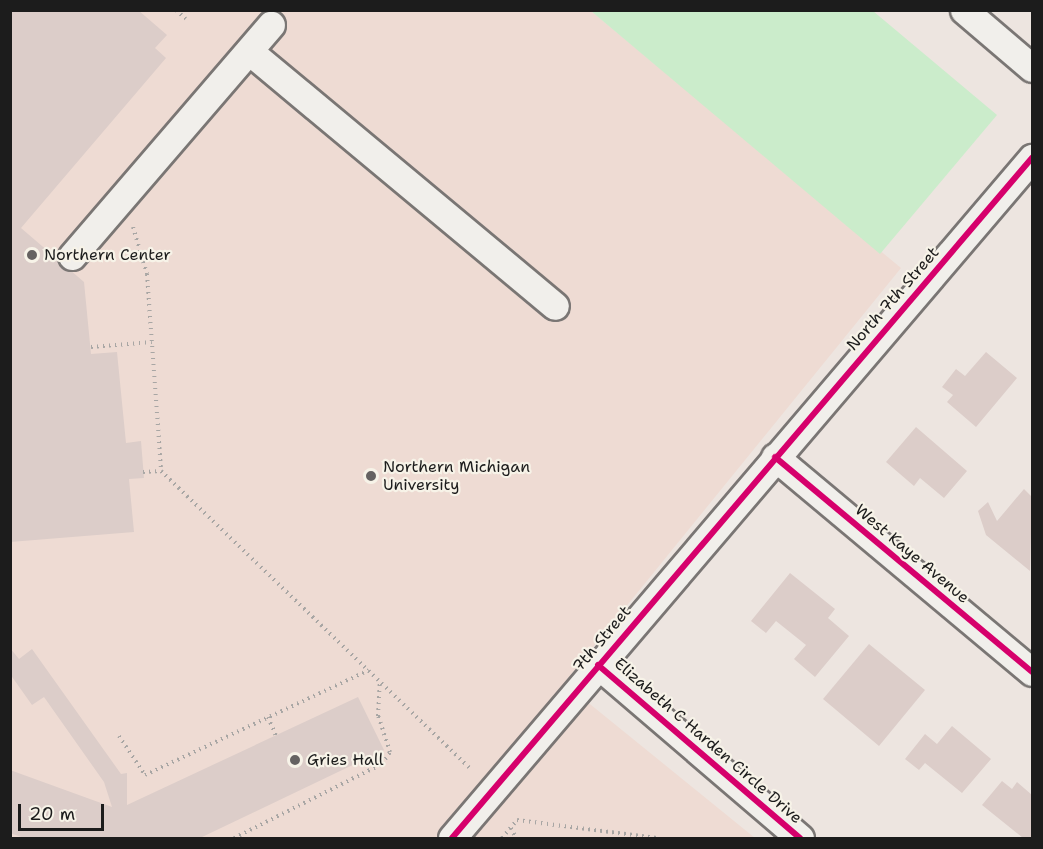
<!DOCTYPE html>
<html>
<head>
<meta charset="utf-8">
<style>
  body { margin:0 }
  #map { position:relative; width:1043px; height:849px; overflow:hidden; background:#ede5e0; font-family:"Shantell Sans",sans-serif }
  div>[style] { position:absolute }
  .built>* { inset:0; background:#eedbd3 }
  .green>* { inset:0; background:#cbeccb }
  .building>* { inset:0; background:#dccdc9 }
  .path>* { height:4px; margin-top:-2px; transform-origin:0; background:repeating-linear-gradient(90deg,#a8a6a4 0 1.5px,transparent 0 6px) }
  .roads { filter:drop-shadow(2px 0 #7a7674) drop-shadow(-2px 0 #7a7674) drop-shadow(0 2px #7a7674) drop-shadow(0 -2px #7a7674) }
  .minor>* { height:27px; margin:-13.5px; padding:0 13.5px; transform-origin:13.5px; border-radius:13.5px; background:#f1efeb }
  .cycleway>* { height:6px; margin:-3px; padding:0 3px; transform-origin:3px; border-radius:3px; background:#d6006c }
  .dots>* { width:16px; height:16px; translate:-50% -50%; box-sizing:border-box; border:3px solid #f7f3e8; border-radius:50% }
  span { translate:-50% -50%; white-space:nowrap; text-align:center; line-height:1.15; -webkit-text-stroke:4.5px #f7f3e8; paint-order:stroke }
  .poi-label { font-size:16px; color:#1c1c1c }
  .left { translate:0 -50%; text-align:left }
  .street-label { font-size:16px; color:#1c1c1c }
  .frame { position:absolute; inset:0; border:12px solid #1c1c1c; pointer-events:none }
  .scale { position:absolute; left:18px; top:804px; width:86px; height:27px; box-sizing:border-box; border:3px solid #1c1c1c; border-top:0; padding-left:8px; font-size:18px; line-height:21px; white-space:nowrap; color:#1c1c1c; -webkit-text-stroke:4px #f7f3e8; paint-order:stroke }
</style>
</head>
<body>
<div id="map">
  <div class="built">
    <i style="clip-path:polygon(10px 11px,591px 11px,901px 268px,564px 683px,755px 838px,11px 838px)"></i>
  </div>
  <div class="green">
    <i style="clip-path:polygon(591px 11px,873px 11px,997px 115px,880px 254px)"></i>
  </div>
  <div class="building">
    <i style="clip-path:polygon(10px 10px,138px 10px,167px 35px,155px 48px,166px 58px,21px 228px,84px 282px,91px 354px,117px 352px,126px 443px,141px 441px,144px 478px,129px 479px,134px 532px,10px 542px)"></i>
    <i style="clip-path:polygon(986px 352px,1017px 378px,976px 427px,947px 402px,953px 395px,942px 387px,956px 369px,965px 376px)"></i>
    <i style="clip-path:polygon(916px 427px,967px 471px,944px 498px,920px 478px,914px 486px,886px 462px)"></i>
    <i style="clip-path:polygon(1024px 489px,1032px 497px,1030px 571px,986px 535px,978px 511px,988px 502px,997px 521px)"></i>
    <i style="clip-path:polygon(790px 573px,835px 609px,828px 618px,849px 636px,815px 677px,794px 659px,806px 645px,776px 621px,766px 633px,751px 621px)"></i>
    <i style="clip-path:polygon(869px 644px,925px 690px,879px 746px,823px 699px)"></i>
    <i style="clip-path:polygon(10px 648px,19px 659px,32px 649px,121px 774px,127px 773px,127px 805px,358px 697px,384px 750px,200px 838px,24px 838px,10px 833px,10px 770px,112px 807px,104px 782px,44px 697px,32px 705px,10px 674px)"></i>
    <i style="clip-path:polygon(952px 726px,991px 759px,962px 793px,925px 763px,919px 770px,905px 759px,925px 734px,937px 744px)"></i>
    <i style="clip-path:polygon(1002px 781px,1012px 789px,1017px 782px,1032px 795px,1032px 838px,1023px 838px,982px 805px)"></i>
  </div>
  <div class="path">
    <i style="left:176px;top:10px;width:13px;rotate:42deg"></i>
    <i style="left:133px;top:227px;width:49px;rotate:73.4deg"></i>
    <i style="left:147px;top:274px;width:197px;rotate:85.9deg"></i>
    <i style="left:161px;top:471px;width:430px;rotate:43.9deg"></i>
    <i style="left:91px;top:347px;width:61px;rotate:-4.7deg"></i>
    <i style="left:143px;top:472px;width:18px;rotate:-3deg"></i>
    <i style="left:268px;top:717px;width:21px;rotate:67deg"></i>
    <i style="left:119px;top:736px;width:47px;rotate:56.3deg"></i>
    <i style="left:145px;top:775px;width:247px;rotate:-25.1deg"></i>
    <i style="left:511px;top:828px;width:11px;rotate:63deg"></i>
    <i style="left:234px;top:838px;width:165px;rotate:-26.6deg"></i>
    <i style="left:382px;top:764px;width:14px;rotate:-56deg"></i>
    <i style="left:390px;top:752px;width:38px;rotate:-108deg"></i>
    <i style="left:378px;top:716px;width:35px;rotate:-87deg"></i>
    <i style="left:502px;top:838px;width:23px;rotate:-50deg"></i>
    <i style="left:517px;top:820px;width:141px;rotate:7.3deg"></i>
  </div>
  <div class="roads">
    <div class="minor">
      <i style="left:964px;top:10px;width:89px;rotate:40.5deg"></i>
      <i style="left:249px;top:51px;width:398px;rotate:39.8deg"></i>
      <i style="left:72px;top:256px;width:305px;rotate:-49.3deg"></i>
      <i style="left:775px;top:457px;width:335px;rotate:39.9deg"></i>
      <i style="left:598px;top:665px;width:266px;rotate:40.6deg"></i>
      <i style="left:452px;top:838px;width:894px;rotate:-49.54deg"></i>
    </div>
  </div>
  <div class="cycleway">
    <i style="left:775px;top:457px;width:335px;rotate:39.9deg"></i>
    <i style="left:598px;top:665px;width:266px;rotate:40.6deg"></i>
    <i style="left:452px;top:838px;width:894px;rotate:-49.54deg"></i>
  </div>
  <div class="dots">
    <i style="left:32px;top:255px;background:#656261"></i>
    <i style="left:371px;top:476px;background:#656261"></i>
    <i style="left:295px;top:760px;background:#656261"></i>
  </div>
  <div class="poi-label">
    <span class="left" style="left:44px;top:255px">Northern Center</span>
    <span class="left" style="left:383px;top:476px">Northern Michigan<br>University</span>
    <span class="left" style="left:307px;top:760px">Gries Hall</span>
  </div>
  <div class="street-label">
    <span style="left:893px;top:299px;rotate:-49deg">North 7th Street</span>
    <span style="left:912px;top:554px;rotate:40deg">West Kaye Avenue</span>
    <span style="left:602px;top:639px;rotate:-50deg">7th Street</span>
    <span style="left:708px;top:741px;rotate:41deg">Elizabeth C Harden Circle Drive</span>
  </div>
  <div class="frame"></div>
  <div class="scale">20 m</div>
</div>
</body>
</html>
